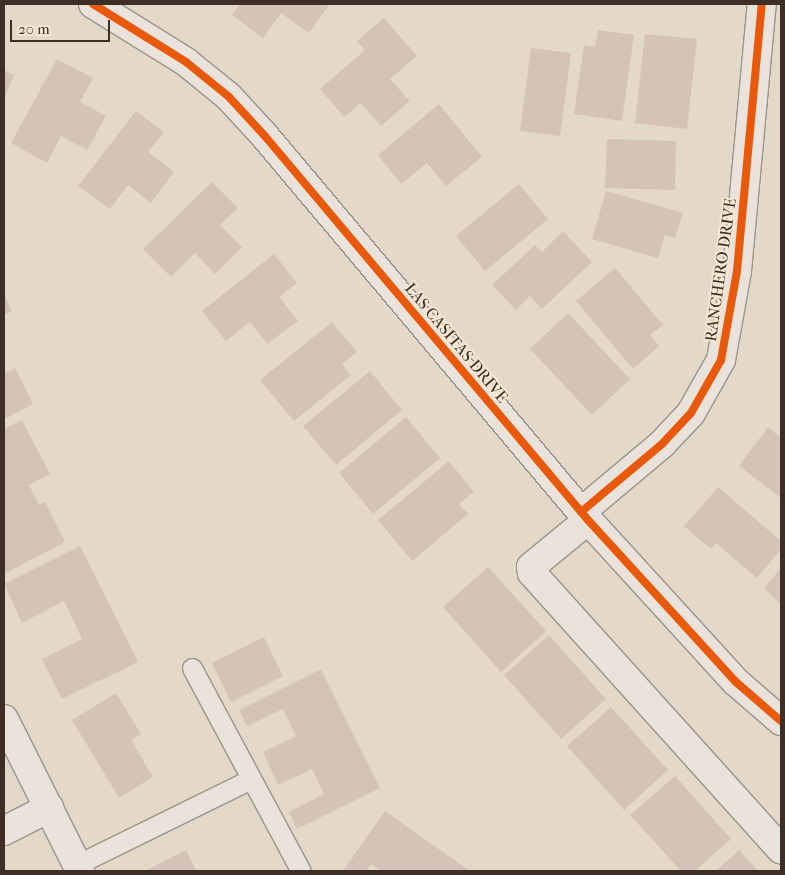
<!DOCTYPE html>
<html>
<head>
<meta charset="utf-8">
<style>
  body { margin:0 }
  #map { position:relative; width:785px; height:875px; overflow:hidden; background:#e4d9c8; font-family:"IM FELL French Canon",serif }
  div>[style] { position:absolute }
  .building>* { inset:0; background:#d5c3b8 }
  .roads { filter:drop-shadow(1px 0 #9b9389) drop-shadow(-1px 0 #9b9389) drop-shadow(0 1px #9b9389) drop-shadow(0 -1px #9b9389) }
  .service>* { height:19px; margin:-9.5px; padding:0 9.5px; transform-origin:9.5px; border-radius:9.5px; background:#e9e3db }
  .minor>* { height:28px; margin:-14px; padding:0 14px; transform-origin:14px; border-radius:14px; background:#e9e3db }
  .cycleway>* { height:8px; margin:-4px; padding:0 4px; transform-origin:4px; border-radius:4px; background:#e8590c }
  span { translate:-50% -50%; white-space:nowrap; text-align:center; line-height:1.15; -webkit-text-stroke:4px #f5e8d3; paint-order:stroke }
  .street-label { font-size:16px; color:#3d2f25 }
  .frame { position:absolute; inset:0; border:5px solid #3d2f25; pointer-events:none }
  .scale { position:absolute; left:10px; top:20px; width:100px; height:22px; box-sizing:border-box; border:2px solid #3d2f25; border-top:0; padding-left:6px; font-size:15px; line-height:18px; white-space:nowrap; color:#3d2f25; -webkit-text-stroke:4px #f5e8d3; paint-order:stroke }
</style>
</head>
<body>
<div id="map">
  <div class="building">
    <i style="clip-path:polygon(240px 4px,330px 4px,309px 33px,281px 13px,263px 38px,232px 15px)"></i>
    <i style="clip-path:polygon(384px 18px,417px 56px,390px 79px,410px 101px,381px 126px,361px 103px,344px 117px,320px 89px,365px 50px,357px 41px)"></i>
    <i style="clip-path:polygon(598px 30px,634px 35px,622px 121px,574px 114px,584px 45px,595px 47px)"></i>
    <i style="clip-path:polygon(645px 34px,697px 39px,687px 129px,635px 123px)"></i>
    <i style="clip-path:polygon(531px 48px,571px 53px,560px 136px,520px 131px)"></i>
    <i style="clip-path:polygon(57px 59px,93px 78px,80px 102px,106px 116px,87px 150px,61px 136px,47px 163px,11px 143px)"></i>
    <i style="clip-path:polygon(4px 70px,14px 75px,4px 99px)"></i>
    <i style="clip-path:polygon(439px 104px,482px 157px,446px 186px,427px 163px,401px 184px,378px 155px)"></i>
    <i style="clip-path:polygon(136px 111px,164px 132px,148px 152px,174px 172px,151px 203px,128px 185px,110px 209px,78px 186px)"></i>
    <i style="clip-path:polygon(607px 139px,676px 141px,675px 190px,605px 188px)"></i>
    <i style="clip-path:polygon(212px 182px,238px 208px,220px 225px,242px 247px,215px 274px,195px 253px,171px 277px,143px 249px)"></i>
    <i style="clip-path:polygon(519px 184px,548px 219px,485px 271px,456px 236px)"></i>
    <i style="clip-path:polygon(606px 191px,683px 213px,675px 238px,665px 235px,658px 258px,592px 239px)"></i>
    <i style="clip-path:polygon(563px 231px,592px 262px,542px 309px,530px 296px,516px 310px,492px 285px,535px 245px,542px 252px)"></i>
    <i style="clip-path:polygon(274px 254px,297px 283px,279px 297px,298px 321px,267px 344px,250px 322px,226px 341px,202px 311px)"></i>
    <i style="clip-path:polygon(615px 268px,663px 325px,650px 335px,659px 346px,633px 369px,576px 301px)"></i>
    <i style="clip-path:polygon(4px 295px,12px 311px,4px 315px)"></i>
    <i style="clip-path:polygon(568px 313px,630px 379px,592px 415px,530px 349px)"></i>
    <i style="clip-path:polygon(332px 322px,357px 352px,342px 364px,351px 375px,294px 421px,260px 380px)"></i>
    <i style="clip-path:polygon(15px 368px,33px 404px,4px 419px,4px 374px)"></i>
    <i style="clip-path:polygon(370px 371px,402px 410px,336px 465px,303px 426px)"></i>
    <i style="clip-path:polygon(406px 417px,440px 458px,373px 514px,339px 473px)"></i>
    <i style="clip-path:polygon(22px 420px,50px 474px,29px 485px,39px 505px,45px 502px,65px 542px,4px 574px,4px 429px)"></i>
    <i style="clip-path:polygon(768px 427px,781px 438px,781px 498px,739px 466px)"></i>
    <i style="clip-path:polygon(449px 461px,474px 492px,459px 504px,468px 514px,412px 561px,378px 520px)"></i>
    <i style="clip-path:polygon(718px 487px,781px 541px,781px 549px,757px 578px,716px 543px,711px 549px,684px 526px)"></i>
    <i style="clip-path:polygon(80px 546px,138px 662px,62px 699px,42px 659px,82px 639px,64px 601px,22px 623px,4px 584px)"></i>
    <i style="clip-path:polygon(488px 567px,546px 631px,501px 672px,443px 607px)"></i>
    <i style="clip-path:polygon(781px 568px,781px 604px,764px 588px)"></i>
    <i style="clip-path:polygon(549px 635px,606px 699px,561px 739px,504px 675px)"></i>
    <i style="clip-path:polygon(264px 637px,283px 676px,231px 702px,212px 663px)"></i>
    <i style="clip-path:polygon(321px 669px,380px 788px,297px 829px,289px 812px,324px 794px,312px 769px,278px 785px,263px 752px,296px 736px,283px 709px,247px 726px,239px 710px)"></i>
    <i style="clip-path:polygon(116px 693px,141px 734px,131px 740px,153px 777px,119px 798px,72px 720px)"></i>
    <i style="clip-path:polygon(611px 707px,668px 770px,624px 810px,567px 746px)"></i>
    <i style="clip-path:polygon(675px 776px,731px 839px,695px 871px,681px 871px,630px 815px)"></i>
    <i style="clip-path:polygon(385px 811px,470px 871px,381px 871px,371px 864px,366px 871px,343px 871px)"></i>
    <i style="clip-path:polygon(186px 850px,196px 871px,145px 871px)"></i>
    <i style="clip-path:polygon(739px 850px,758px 871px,716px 871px)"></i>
  </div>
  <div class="roads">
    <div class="service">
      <i style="left:192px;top:668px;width:230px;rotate:61.8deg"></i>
      <i style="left:76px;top:865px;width:195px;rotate:-26.2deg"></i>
    </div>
    <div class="minor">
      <i style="left:93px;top:4px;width:110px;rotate:31.9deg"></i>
      <i style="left:186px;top:62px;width:55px;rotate:39.1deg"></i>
      <i style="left:229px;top:97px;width:52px;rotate:47.4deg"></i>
      <i style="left:264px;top:135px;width:503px;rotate:49.92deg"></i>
      <i style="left:588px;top:520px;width:219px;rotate:47.6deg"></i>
      <i style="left:736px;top:682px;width:60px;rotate:40.9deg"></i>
      <i style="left:581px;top:512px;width:106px;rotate:-40deg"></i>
      <i style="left:662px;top:444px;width:42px;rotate:-46.9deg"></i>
      <i style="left:691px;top:413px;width:61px;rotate:-60.5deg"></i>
      <i style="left:721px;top:360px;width:90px;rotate:-79.8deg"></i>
      <i style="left:737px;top:271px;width:268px;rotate:-84.7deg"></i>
      <i style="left:588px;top:520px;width:74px;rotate:140.5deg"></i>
      <i style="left:531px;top:567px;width:6px;rotate:81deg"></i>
      <i style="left:532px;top:573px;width:372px;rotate:48deg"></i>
      <i style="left:4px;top:719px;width:170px;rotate:63.4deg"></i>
      <i style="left:4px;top:831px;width:51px;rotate:-27.1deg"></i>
    </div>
  </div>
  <div class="cycleway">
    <i style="left:93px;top:4px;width:110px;rotate:31.9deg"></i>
    <i style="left:186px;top:62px;width:55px;rotate:39.1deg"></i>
    <i style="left:229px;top:97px;width:52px;rotate:47.4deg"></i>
    <i style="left:264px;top:135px;width:503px;rotate:49.92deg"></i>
    <i style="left:588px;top:520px;width:219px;rotate:47.6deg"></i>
    <i style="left:736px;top:682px;width:60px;rotate:40.9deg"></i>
    <i style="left:581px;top:512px;width:106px;rotate:-40deg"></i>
    <i style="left:662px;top:444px;width:42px;rotate:-46.9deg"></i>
    <i style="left:691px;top:413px;width:61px;rotate:-60.5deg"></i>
    <i style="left:721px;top:360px;width:90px;rotate:-79.8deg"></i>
    <i style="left:737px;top:271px;width:268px;rotate:-84.7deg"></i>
  </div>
  <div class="street-label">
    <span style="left:721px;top:270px;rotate:-82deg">RANCHERO DRIVE</span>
    <span style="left:456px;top:343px;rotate:50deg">LAS CASITAS DRIVE</span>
  </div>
  <div class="frame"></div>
  <div class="scale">20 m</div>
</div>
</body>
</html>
